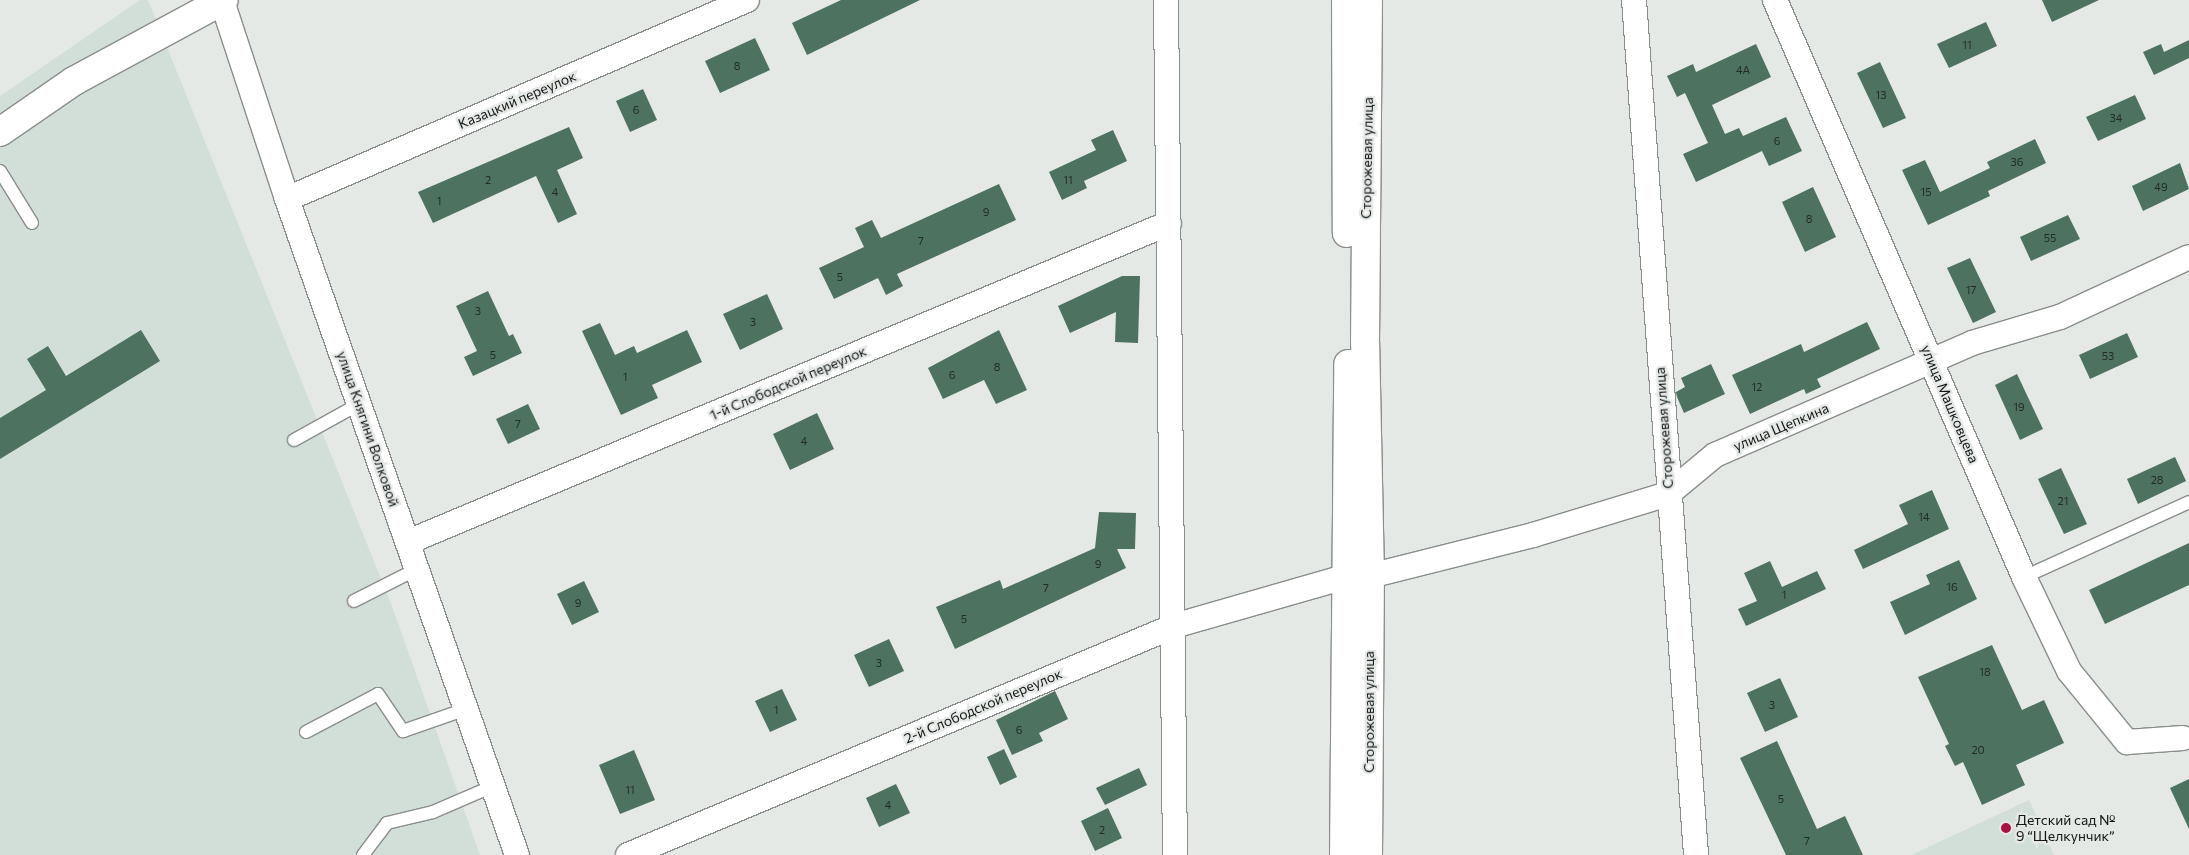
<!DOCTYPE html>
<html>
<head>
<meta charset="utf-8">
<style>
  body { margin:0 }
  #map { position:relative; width:2189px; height:855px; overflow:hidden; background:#e4e9e6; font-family:Commissioner,sans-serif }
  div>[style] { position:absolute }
  .built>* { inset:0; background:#d2dfd8 }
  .building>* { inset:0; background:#4e7260 }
  .roads { filter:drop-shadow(1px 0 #8a8e8b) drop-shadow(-1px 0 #8a8e8b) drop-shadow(0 1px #8a8e8b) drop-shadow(0 -1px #8a8e8b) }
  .lane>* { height:12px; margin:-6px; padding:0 6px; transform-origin:6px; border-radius:6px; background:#fff }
  .street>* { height:24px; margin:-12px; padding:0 12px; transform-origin:12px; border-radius:12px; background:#fff }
  .secondary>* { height:28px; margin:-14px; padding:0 14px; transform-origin:14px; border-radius:14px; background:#fff }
  .dots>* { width:14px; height:14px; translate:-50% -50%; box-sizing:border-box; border:2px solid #e4e9e6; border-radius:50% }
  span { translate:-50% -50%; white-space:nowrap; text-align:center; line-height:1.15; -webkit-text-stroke:4.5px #e4e9e6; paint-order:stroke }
  .number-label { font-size:11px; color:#222c27 }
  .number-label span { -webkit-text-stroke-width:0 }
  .street-label { font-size:14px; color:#131514 }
  .poi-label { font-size:14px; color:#131514 }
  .left { translate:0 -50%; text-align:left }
</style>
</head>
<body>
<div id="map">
  <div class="built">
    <i style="clip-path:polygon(140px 0,148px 0,392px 606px,480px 855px,0 855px,0 96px)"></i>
    <i style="clip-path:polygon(2029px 800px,2054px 855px,1911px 855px)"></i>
  </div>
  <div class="building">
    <i style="clip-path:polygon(841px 0,920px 0,807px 55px,792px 23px)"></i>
    <i style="clip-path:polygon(2042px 0,2099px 0,2052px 22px)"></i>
    <i style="clip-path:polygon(1986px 22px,1997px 46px,1949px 68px,1937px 44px)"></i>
    <i style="clip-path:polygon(755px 38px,770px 70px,720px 93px,705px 61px)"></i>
    <i style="clip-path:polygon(2189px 40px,2189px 58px,2154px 75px,2143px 52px,2161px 44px,2164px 52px)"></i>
    <i style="clip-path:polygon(1756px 44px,1771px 77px,1712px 105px,1725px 134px,1739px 128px,1743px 136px,1786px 117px,1802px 151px,1769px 166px,1762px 151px,1696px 182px,1683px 154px,1708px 143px,1685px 93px,1677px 97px,1667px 76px,1693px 64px,1696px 72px)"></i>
    <i style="clip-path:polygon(1880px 62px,1906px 118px,1883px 128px,1857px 73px)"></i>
    <i style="clip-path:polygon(643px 89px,657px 120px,630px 132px,616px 101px)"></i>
    <i style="clip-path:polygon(2135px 95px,2146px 119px,2098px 141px,2086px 117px)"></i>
    <i style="clip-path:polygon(569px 127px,583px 158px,557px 170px,577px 214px,558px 223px,536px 176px,433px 223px,418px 192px)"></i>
    <i style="clip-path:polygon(1113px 130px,1127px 161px,1084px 181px,1087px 188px,1062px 200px,1049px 172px,1096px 150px,1091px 140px)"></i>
    <i style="clip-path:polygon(2035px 139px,2046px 163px,1988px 191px,1990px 196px,1928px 225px,1902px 170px,1925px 160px,1940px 192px,1990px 168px,1987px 162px)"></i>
    <i style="clip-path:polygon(2180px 163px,2189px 189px,2143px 211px,2132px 186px)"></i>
    <i style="clip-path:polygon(999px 184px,1016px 220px,897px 274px,903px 286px,886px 295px,878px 278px,834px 299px,819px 268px,864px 247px,855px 228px,872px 220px,881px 238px)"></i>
    <i style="clip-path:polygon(1813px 187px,1836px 237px,1805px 252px,1782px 202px)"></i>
    <i style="clip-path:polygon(2068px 215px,2080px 239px,2031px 261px,2020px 237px)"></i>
    <i style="clip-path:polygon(1970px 258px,1996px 312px,1973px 323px,1947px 268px)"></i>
    <i style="clip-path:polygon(1122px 276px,1140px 276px,1138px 343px,1115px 342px,1116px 312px,1070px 333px,1058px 306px)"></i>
    <i style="clip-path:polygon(488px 291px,509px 336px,513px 334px,522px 353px,473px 376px,464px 357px,477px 351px,456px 306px)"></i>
    <i style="clip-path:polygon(767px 294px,783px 329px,740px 350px,723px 314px)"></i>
    <i style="clip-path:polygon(1867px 322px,1880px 349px,1817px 379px,1821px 387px,1806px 394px,1804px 389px,1750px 414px,1732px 375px,1801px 344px,1804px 352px)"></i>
    <i style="clip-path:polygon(600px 323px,615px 355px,634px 346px,637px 353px,687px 330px,702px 362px,652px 385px,658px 398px,621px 415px,582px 331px)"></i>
    <i style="clip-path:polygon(141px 330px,160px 361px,0 459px,0 418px,46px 390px,27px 359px,48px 346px,66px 376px)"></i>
    <i style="clip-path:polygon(999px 330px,1027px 390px,996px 404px,984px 380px,943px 399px,928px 368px)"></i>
    <i style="clip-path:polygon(2127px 333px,2138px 357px,2090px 379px,2079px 355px)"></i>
    <i style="clip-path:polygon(1711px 364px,1725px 394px,1684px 413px,1677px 397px,1676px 392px,1685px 387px,1681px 378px)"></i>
    <i style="clip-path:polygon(2017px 374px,2043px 429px,2020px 440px,1995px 385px)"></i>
    <i style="clip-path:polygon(528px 404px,540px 429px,508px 444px,496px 419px)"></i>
    <i style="clip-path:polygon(817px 413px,834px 449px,790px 470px,773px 434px)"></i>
    <i style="clip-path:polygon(2175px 457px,2186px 481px,2138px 504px,2127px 479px)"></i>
    <i style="clip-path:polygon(2061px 468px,2087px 524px,2064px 534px,2038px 479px)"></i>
    <i style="clip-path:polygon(1932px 490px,1949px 529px,1863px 569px,1854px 550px,1908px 524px,1899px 505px)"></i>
    <i style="clip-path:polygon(1099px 512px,1136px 513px,1135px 549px,1117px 549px,1126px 568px,955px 649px,936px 607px,1000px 580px,1003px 589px,1095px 548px)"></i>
    <i style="clip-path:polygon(2189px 543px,2189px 585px,2105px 624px,2089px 590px)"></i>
    <i style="clip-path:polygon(1959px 560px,1977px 599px,1905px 635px,1890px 602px,1930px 584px,1926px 575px)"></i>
    <i style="clip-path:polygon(1770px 561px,1782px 587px,1817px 571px,1826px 589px,1746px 626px,1738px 609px,1757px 601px,1744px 573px)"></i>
    <i style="clip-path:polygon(584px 581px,599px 612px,572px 625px,557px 594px)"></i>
    <i style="clip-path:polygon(889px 639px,904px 671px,869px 687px,854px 655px)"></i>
    <i style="clip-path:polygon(1992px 645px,2022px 710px,2044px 700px,2064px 743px,2016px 765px,2025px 785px,1982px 805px,1963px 762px,1955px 766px,1945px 746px,1949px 744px,1918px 677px)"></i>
    <i style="clip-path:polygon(1780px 678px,1798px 717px,1765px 732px,1747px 693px)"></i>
    <i style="clip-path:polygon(782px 689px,797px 720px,770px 732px,755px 701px)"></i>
    <i style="clip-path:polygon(1055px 691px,1068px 719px,1039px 733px,1043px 741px,1012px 755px,996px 720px)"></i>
    <i style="clip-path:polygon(1777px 741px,1817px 829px,1845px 816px,1863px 855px,1786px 855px,1740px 758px)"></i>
    <i style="clip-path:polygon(1004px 749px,1017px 777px,1000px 785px,987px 757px)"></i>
    <i style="clip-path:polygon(634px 750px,655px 800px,620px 814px,599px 765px)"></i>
    <i style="clip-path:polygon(1139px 768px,1147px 785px,1105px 805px,1096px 788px)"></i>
    <i style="clip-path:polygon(2189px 779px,2189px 829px,2170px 788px)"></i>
    <i style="clip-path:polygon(896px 784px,910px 813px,879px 827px,866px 798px)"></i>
    <i style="clip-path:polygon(1108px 808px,1122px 838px,1095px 851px,1081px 821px)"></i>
  </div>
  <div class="roads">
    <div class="lane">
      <i style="left:0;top:171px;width:61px;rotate:58.4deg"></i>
      <i style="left:294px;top:440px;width:74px;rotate:-29deg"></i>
      <i style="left:2024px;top:577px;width:181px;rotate:-24.4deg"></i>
      <i style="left:354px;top:601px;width:71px;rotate:-26.9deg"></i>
      <i style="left:306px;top:732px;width:81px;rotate:-27.8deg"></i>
      <i style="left:378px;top:694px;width:45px;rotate:56deg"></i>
      <i style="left:403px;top:731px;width:67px;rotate:-19.2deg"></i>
      <i style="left:363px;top:855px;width:40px;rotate:-53deg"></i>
      <i style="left:387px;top:823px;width:47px;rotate:-13.4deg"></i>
      <i style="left:433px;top:812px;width:65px;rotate:-23.4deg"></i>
    </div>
    <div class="street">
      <i style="left:1166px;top:0;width:855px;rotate:89.4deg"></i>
      <i style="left:1634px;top:0;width:857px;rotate:85.85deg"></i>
      <i style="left:1775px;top:0;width:628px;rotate:66.66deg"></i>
      <i style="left:2024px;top:577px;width:104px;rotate:64.4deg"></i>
      <i style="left:2069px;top:671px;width:92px;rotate:50.8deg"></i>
      <i style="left:2127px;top:742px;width:56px;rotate:-4.1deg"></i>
      <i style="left:222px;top:1px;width:208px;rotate:71.8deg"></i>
      <i style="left:287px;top:199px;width:695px;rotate:70.68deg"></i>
      <i style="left:287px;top:199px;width:501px;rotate:-23.39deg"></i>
      <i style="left:408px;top:542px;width:825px;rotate:-22.74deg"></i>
      <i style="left:1370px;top:576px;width:168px;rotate:-14.1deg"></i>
      <i style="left:1533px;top:535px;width:141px;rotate:-16.9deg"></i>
      <i style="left:1668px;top:494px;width:61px;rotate:-39.7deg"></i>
      <i style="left:1715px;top:455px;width:280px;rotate:-23.5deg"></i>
      <i style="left:1972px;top:343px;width:92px;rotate:-16.5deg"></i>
      <i style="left:2060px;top:317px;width:142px;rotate:-24.9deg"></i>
      <i style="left:628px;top:855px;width:592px;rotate:-22.75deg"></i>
      <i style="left:1174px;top:626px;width:178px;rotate:-16deg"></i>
    </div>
    <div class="secondary">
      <i style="left:1346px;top:0;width:233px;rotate:89.8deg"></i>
      <i style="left:0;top:132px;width:90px;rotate:-34.6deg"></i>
      <i style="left:74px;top:81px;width:170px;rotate:-28.4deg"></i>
      <i style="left:1344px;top:855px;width:491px;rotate:-89.5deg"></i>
      <i style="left:1368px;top:855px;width:279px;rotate:-89.6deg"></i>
      <i style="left:1370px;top:576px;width:234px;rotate:-91.2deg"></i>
      <i style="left:1365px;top:342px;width:342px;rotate:-89.5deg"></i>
    </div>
  </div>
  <div class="dots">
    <i style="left:2006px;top:828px;background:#a81141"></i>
  </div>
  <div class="number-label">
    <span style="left:1967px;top:45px">11</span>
    <span style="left:737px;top:66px">8</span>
    <span style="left:1743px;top:70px">4А</span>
    <span style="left:1881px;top:95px">13</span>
    <span style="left:636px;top:110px">6</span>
    <span style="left:2116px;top:118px">34</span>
    <span style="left:1777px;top:141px">6</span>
    <span style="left:2017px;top:162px">36</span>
    <span style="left:488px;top:180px">2</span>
    <span style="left:1068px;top:180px">11</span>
    <span style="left:2161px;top:187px">49</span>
    <span style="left:555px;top:192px">4</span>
    <span style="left:1926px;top:192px">15</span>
    <span style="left:439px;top:201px">1</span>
    <span style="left:986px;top:212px">9</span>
    <span style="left:1809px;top:219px">8</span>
    <span style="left:2050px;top:238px">55</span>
    <span style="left:921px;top:241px">7</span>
    <span style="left:840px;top:277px">5</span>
    <span style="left:1971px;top:290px">17</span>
    <span style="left:478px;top:311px">3</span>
    <span style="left:753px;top:322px">3</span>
    <span style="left:493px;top:355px">5</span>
    <span style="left:2108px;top:356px">53</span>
    <span style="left:997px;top:367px">8</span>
    <span style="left:952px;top:375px">6</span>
    <span style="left:625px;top:377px">1</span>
    <span style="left:1757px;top:387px">12</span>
    <span style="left:2019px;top:407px">19</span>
    <span style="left:518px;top:424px">7</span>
    <span style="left:804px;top:441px">4</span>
    <span style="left:2157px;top:480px">28</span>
    <span style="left:2063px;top:501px">21</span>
    <span style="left:1924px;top:517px">14</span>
    <span style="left:1098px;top:564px">9</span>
    <span style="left:1952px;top:587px">16</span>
    <span style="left:1046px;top:588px">7</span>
    <span style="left:1784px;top:595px">1</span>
    <span style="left:578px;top:603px">9</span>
    <span style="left:964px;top:619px">5</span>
    <span style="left:879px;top:663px">3</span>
    <span style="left:1985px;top:672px">18</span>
    <span style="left:1772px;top:705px">3</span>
    <span style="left:776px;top:710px">1</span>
    <span style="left:1019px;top:730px">6</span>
    <span style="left:1978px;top:750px">20</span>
    <span style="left:630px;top:790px">11</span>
    <span style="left:1781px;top:799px">5</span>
    <span style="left:888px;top:805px">4</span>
    <span style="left:1102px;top:830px">2</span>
    <span style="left:1807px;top:841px">7</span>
  </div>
  <div class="street-label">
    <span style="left:517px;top:100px;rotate:-23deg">Казацкий переулок</span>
    <span style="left:1367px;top:158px;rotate:-89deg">Сторожевая улица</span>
    <span style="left:788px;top:383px;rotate:-23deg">1-й Слободской переулок</span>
    <span style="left:1950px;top:404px;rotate:67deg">улица Машковцева</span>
    <span style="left:1781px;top:427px;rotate:-23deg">улица Щепкина</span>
    <span style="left:1664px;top:428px;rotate:-94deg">Сторожевая улица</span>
    <span style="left:368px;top:429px;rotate:71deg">улица Княгини Волковой</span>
    <span style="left:983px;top:706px;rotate:-23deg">2-й Слободской переулок</span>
    <span style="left:1369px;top:712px;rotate:-90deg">Сторожевая улица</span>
  </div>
  <div class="poi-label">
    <span class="left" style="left:2016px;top:828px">Детский сад №<br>9 “Щелкунчик”</span>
  </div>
</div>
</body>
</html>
